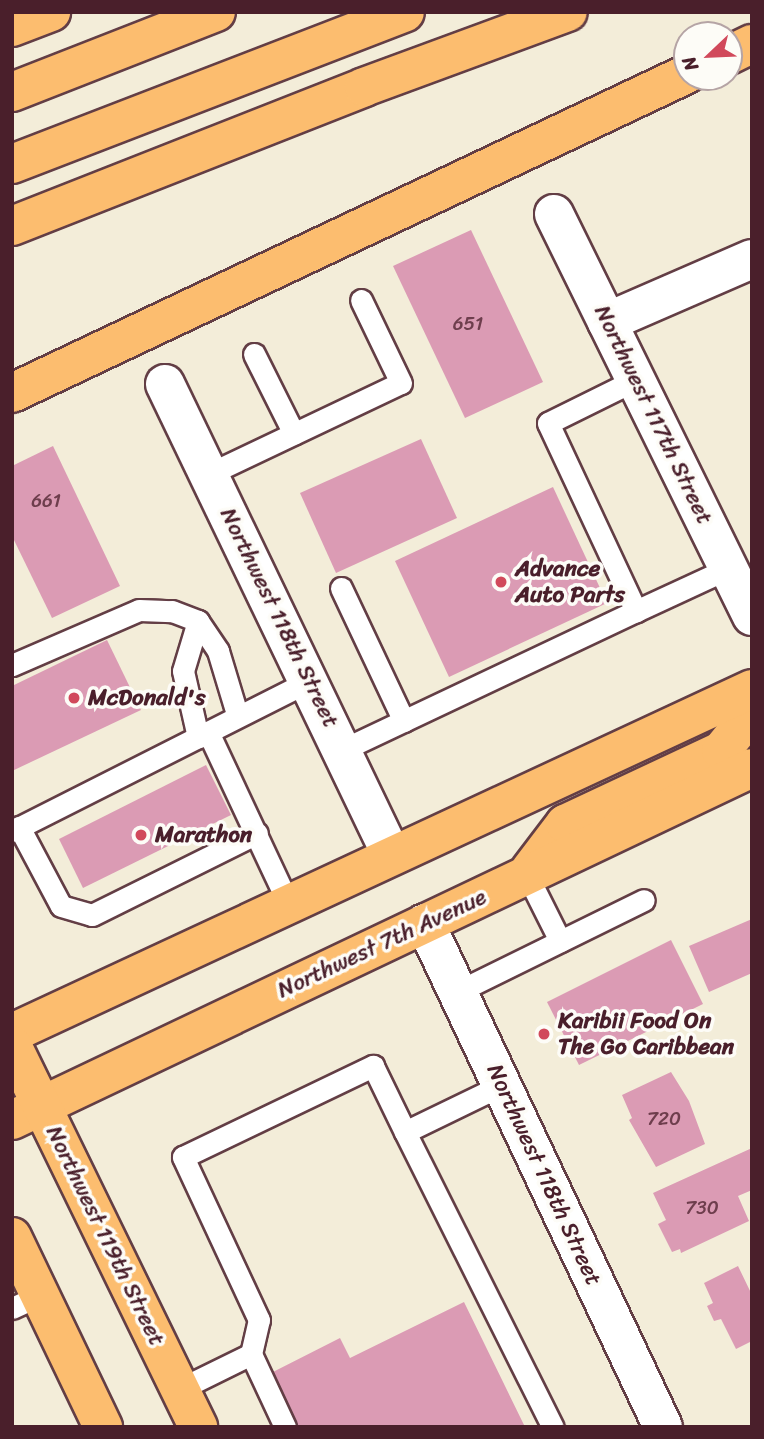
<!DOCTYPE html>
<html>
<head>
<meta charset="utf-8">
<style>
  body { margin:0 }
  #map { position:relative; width:764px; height:1439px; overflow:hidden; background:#f3edd9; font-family:Sriracha,sans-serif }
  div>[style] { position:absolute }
  .building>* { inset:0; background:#db9bb4 }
  .roads { filter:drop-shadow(2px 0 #633e45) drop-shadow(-2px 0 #633e45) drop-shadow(0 2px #633e45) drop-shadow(0 -2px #633e45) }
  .service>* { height:21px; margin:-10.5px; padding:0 10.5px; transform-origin:10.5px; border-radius:10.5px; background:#fff }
  .minor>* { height:38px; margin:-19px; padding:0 19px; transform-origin:19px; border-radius:19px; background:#fff }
  .primary>* { height:38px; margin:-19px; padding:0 19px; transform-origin:19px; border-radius:19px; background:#fcbd6f }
  .trunk>* { height:38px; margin:-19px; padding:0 19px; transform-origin:19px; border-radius:19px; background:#fcbd6f }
  .motorway>* { height:38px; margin:-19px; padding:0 19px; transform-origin:19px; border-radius:19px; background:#fcbd6f }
  .dots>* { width:19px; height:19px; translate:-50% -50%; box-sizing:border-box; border:4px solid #fdfcf7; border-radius:50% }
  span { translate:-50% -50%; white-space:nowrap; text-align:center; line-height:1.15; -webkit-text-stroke:7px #fdfcf7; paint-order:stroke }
  .number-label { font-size:19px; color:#6e3e4d }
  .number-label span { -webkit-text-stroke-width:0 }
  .street-label { font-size:23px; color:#4a1f2b }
  .poi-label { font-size:23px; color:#4a1f2b; font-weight:700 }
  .left { translate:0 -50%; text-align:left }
  .frame { position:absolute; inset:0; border:14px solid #4a1f2b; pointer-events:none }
  .north { position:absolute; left:673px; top:21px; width:70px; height:70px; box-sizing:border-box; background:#fdfcf7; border:2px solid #b5a4a5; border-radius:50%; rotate:247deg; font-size:19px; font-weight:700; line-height:28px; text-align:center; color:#4a1f2b }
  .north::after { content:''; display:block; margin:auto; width:24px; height:32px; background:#d1495b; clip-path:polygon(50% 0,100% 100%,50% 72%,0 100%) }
</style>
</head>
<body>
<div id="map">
  <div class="building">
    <i style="clip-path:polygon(471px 230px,543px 382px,465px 418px,393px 266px)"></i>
    <i style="clip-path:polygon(421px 439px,457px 518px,336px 573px,300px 493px)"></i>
    <i style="clip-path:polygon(53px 446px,120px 586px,52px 618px,12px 536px,12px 466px)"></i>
    <i style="clip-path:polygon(553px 487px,607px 603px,449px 677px,395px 561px)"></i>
    <i style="clip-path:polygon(107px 640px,141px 710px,12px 771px,12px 686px)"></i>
    <i style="clip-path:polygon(206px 765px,231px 815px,83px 888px,59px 839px)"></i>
    <i style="clip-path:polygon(752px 919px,752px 973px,709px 992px,689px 946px)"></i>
    <i style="clip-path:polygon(671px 940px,703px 1004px,579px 1065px,547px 1002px)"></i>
    <i style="clip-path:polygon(671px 1072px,689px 1101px,705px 1144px,656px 1167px,629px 1120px,632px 1118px,622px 1095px)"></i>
    <i style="clip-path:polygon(752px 1148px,752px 1190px,738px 1196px,749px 1221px,681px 1253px,680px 1249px,672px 1252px,658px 1224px,666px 1220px,653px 1193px)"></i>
    <i style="clip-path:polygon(738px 1266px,752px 1295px,752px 1341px,736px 1349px,721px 1319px,714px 1321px,707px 1306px,713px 1303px,704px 1283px)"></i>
    <i style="clip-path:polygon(464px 1302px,525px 1427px,295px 1427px,269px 1374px,340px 1338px,350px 1358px)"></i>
  </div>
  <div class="roads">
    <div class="service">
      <i style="left:254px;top:354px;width:89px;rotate:63.4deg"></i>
      <i style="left:635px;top:380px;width:97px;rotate:153.7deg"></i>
      <i style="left:548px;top:423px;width:208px;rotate:64.9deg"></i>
      <i style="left:636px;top:611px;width:102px;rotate:-24.8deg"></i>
      <i style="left:209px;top:474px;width:212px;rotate:-25.4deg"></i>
      <i style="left:401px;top:383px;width:92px;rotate:-115.7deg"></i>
      <i style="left:341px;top:588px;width:147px;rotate:64.7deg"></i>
      <i style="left:198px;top:621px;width:52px;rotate:106.7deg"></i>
      <i style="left:183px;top:671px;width:68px;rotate:77.2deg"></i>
      <i style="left:12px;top:665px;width:138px;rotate:-23.4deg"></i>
      <i style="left:139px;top:610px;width:33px;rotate:2deg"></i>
      <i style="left:172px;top:611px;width:28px;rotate:21deg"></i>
      <i style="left:198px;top:621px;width:36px;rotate:56deg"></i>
      <i style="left:218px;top:651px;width:66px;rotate:73.2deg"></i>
      <i style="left:208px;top:732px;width:189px;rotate:64.9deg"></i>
      <i style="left:342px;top:750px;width:325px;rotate:-25.3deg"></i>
      <i style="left:19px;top:827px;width:89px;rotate:62deg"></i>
      <i style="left:61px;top:906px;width:32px;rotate:16deg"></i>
      <i style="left:92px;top:915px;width:184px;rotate:-26.4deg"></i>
      <i style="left:12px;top:831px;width:333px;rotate:-26.8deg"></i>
      <i style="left:527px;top:875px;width:74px;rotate:63.4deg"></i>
      <i style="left:457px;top:992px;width:208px;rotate:-26.2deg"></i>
      <i style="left:405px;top:1132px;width:330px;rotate:63.4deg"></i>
      <i style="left:12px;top:1308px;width:31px;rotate:-25deg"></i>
      <i style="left:251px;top:1354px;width:81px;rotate:65deg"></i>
      <i style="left:180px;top:1389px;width:79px;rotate:-26.2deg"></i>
      <i style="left:251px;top:1354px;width:35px;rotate:-77deg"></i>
      <i style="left:259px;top:1320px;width:180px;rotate:-115deg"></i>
      <i style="left:183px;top:1157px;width:211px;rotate:-25.6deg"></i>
      <i style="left:373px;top:1066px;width:73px;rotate:64.1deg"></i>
      <i style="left:405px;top:1132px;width:108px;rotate:-25.9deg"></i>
    </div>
    <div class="minor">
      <i style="left:554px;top:214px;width:448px;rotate:63.8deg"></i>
      <i style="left:607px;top:322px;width:158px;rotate:-23.5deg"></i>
      <i style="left:165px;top:384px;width:522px;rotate:64.32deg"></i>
      <i style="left:425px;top:923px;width:557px;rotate:64.72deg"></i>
    </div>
    <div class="primary">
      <i style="left:530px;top:870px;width:58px;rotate:-52.7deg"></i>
      <i style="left:565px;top:824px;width:172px;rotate:-25.1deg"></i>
      <i style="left:721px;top:751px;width:49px;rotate:-50.8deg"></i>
      <i style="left:12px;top:1033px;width:816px;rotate:-24.93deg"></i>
      <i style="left:12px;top:1120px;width:819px;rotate:-25.44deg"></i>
    </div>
    <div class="trunk">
      <i style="left:12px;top:1045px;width:425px;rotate:64deg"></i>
      <i style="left:12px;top:1237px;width:211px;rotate:64.4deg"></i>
    </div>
    <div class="motorway">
      <i style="left:12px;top:27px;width:42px;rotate:-21deg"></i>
      <i style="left:729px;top:55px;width:25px;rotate:-26deg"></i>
      <i style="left:12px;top:92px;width:219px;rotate:-21.4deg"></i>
      <i style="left:12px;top:164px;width:421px;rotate:-21.1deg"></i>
      <i style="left:12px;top:226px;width:378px;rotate:-21.5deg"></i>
      <i style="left:364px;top:87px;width:217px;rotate:-20.2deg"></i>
      <i style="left:12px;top:393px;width:747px;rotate:-25.3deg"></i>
    </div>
  </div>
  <div class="dots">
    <i style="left:501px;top:582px;background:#d1495b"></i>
    <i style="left:74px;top:698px;background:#d1495b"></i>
    <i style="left:141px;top:835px;background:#d1495b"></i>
    <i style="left:544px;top:1034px;background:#d1495b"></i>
  </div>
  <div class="number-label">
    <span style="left:468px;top:324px">651</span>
    <span style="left:46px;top:501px">661</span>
    <span style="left:664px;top:1119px">720</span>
    <span style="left:702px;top:1208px">730</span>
  </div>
  <div class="street-label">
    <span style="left:653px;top:415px;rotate:64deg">Northwest 117th Street</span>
    <span style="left:279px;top:618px;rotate:64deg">Northwest 118th Street</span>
    <span style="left:382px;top:944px;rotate:-25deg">Northwest 7th Avenue</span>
    <span style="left:544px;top:1175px;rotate:65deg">Northwest 118th Street</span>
    <span style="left:105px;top:1236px;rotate:64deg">Northwest 119th Street</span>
  </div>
  <div class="poi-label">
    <span class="left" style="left:515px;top:582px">Advance<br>Auto Parts</span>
    <span class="left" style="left:88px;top:698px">McDonald's</span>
    <span class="left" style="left:155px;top:835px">Marathon</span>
    <span class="left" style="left:558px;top:1034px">Karibii Food On<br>The Go Caribbean</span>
  </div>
  <div class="frame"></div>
  <div class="north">N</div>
</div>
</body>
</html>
